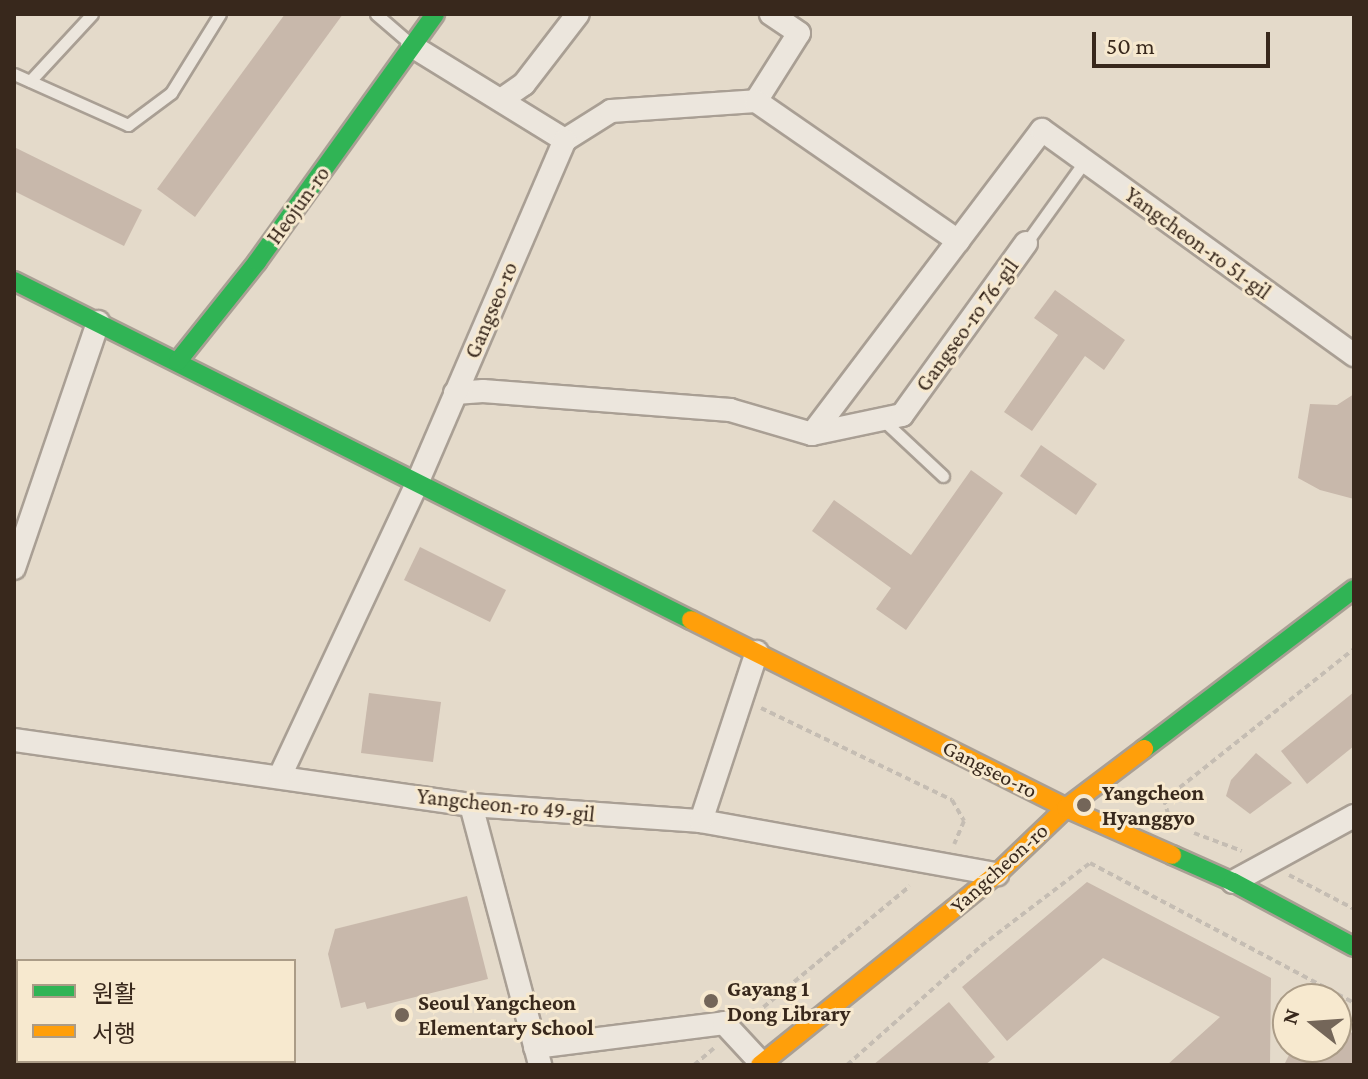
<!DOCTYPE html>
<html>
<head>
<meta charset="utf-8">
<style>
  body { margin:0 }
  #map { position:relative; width:1368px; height:1079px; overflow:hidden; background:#e4daca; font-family:"Crimson Pro","Noto Sans KR",serif }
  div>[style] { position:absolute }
  .building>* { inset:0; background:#c8b8ab }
  .path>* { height:4px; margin-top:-2px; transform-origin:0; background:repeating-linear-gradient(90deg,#c5bdb3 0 6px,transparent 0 10px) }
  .roads { filter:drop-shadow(2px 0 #a99f94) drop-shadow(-2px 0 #a99f94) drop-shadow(0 2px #a99f94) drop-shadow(0 -2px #a99f94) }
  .lane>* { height:11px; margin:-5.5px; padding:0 5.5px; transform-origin:5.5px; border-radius:5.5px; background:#ece6dd }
  .street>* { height:22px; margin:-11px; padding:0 11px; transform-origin:11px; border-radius:11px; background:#ece6dd }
  .fast>* { height:18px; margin:-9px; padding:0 9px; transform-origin:9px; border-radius:9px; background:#30b455 }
  .slow>* { height:18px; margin:-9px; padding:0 9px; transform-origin:9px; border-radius:9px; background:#ff9f0a }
  .dots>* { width:22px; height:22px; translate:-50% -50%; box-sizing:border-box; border:4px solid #f7e9cf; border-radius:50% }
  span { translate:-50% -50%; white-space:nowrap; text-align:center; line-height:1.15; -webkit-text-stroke:6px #f7e9cf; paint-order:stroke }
  .street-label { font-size:22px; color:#38281c }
  .poi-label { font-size:22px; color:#38281c; font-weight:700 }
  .left { translate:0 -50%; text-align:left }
  .frame { position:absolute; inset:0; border:16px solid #38281c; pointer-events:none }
  .legend { position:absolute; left:16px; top:959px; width:280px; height:104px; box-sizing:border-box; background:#f7e9cf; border:2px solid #ab9c87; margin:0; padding:10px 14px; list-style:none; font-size:24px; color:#38281c }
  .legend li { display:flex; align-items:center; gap:16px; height:40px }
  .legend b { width:40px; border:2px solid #ab9c87 }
  .north { position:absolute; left:1272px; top:983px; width:80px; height:80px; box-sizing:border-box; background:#f7e9cf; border:2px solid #ab9c87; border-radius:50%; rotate:287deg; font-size:22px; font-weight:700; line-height:32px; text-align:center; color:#38281c }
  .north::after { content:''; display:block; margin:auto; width:28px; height:36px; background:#746659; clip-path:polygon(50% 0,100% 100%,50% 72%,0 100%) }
  .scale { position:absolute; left:1092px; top:32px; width:178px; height:36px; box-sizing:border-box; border:4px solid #38281c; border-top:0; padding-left:10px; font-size:24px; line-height:28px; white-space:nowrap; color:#38281c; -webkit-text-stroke:6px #f7e9cf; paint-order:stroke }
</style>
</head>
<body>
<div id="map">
  <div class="building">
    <i style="clip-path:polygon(285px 14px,343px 14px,195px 217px,157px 189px)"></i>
    <i style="clip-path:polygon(14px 147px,142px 210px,124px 246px,14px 191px)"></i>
    <i style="clip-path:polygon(1055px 290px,1125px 340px,1104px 370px,1085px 356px,1032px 431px,1004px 412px,1058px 335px,1034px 318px)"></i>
    <i style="clip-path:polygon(1354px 394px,1354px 499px,1320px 490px,1298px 478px,1310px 404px,1337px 405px)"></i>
    <i style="clip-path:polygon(1041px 445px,1097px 484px,1076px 515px,1020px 476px)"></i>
    <i style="clip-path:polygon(971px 470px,1003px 493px,906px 630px,876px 609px,891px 588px,812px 531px,834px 500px,911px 555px)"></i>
    <i style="clip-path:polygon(420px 547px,506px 590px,490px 622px,404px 580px)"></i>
    <i style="clip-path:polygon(1354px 692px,1354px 746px,1307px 784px,1281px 751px)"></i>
    <i style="clip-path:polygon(369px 693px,441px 702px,433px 762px,361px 753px)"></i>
    <i style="clip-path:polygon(1256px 753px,1292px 783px,1250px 814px,1226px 796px,1231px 780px)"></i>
    <i style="clip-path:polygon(1087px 882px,1271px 978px,1270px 1065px,1167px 1065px,1220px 1017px,1103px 958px,1007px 1041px,962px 987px)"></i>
    <i style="clip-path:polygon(467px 896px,488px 979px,367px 1009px,365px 1002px,341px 1008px,328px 954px,335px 929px)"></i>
    <i style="clip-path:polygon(949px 1002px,995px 1057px,985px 1065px,873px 1065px)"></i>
    <i style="clip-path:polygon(1336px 1024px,1354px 1034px,1354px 1065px,1284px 1065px,1293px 1047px,1336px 1047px)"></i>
    <i style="clip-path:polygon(236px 1061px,277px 1061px,278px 1065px,237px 1065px)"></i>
  </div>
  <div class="path">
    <i style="left:761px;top:708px;width:212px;rotate:25.7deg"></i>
    <i style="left:952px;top:800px;width:24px;rotate:60deg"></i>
    <i style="left:964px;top:821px;width:25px;rotate:113deg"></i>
    <i style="left:1171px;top:824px;width:25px;rotate:-106deg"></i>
    <i style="left:1164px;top:800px;width:243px;rotate:-38.5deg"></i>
    <i style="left:1194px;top:833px;width:51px;rotate:20.6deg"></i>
    <i style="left:1289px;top:875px;width:73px;rotate:27.6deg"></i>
    <i style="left:748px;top:1020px;width:210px;rotate:-39.6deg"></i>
    <i style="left:694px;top:1065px;width:26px;rotate:-40deg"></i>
    <i style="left:847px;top:1065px;width:179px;rotate:-41.6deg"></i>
    <i style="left:981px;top:946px;width:137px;rotate:-37.3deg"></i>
    <i style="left:1090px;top:863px;width:299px;rotate:27.9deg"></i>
  </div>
  <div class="roads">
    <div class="lane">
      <i style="left:376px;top:14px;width:48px;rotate:40.7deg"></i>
      <i style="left:14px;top:74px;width:125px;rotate:24.1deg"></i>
      <i style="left:128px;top:125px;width:54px;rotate:-36.7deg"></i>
      <i style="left:171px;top:93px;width:93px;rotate:-58.2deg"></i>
      <i style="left:30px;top:81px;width:91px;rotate:-47.2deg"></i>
      <i style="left:1026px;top:243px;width:101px;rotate:-54.3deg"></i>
      <i style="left:883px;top:420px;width:82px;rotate:43deg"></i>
    </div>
    <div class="street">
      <i style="left:412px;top:46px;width:180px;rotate:31.6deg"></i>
      <i style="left:565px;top:140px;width:54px;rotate:-32.2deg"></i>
      <i style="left:611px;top:111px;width:145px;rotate:-3.9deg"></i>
      <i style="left:756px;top:101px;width:80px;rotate:-57.7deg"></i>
      <i style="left:799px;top:33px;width:34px;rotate:-146deg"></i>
      <i style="left:501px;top:100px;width:28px;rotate:-35deg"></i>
      <i style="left:524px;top:84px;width:88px;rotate:-52.4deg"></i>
      <i style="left:756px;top:101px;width:246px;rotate:34.7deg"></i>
      <i style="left:455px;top:393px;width:28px;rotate:-4deg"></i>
      <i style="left:483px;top:391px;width:248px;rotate:4.4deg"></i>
      <i style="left:730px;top:410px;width:85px;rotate:16.3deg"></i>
      <i style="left:812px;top:434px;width:92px;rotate:-11.9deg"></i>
      <i style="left:902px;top:415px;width:212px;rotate:-54.2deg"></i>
      <i style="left:812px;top:434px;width:381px;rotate:-52.9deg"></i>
      <i style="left:1042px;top:130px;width:385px;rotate:35.8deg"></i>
      <i style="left:14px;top:568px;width:260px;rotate:-71.1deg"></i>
      <i style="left:14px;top:740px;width:462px;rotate:8.1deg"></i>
      <i style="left:471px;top:805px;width:231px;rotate:4deg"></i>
      <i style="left:701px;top:821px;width:301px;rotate:10.2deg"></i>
      <i style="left:280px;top:776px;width:326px;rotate:-64.9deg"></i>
      <i style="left:418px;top:481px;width:371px;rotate:-66.7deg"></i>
      <i style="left:471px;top:805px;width:269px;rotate:75.1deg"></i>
      <i style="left:701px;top:821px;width:178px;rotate:-71.7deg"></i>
      <i style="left:1233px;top:882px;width:138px;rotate:-28.6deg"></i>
      <i style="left:535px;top:1047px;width:191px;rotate:-7.2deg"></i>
      <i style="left:724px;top:1023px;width:56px;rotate:47.2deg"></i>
    </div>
    <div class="fast">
      <i style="left:14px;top:281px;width:757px;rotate:26.6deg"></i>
      <i style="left:178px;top:361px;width:127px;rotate:-51.4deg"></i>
      <i style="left:257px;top:262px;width:305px;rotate:-54.3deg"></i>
      <i style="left:1144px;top:749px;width:264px;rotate:-37.3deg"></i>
      <i style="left:1172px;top:855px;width:67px;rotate:23.9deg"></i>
      <i style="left:1233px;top:882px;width:137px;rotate:28.2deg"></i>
    </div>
    <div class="slow">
      <i style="left:691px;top:620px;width:419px;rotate:26.6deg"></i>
      <i style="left:1066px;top:808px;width:116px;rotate:23.9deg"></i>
      <i style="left:760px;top:1065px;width:304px;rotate:-38.9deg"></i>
      <i style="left:997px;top:874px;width:95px;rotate:-43.7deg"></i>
      <i style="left:1066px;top:808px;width:98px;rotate:-37.1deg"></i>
    </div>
  </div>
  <div class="dots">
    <i style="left:1084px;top:805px;background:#746659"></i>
    <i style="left:711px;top:1001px;background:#746659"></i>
    <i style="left:402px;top:1015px;background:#746659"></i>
  </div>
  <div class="street-label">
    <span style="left:298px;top:205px;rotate:-54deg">Heojun-ro</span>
    <span style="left:1198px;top:243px;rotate:36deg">Yangcheon-ro 51-gil</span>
    <span style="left:491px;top:310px;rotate:-67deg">Gangseo-ro</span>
    <span style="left:967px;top:325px;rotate:-54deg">Gangseo-ro 76-gil</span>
    <span style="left:990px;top:769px;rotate:27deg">Gangseo-ro</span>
    <span style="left:506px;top:805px;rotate:6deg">Yangcheon-ro 49-gil</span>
    <span style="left:999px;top:868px;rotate:-42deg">Yangcheon-ro</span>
  </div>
  <div class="poi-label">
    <span class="left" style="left:1102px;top:805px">Yangcheon<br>Hyanggyo</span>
    <span class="left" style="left:727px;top:1001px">Gayang 1<br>Dong Library</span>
    <span class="left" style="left:418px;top:1015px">Seoul Yangcheon<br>Elementary School</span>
  </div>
  <div class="frame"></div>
  <ul class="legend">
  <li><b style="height:10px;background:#30b455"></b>원활</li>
  <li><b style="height:10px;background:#ff9f0a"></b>서행</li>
  </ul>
  <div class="north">N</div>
  <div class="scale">50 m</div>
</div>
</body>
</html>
